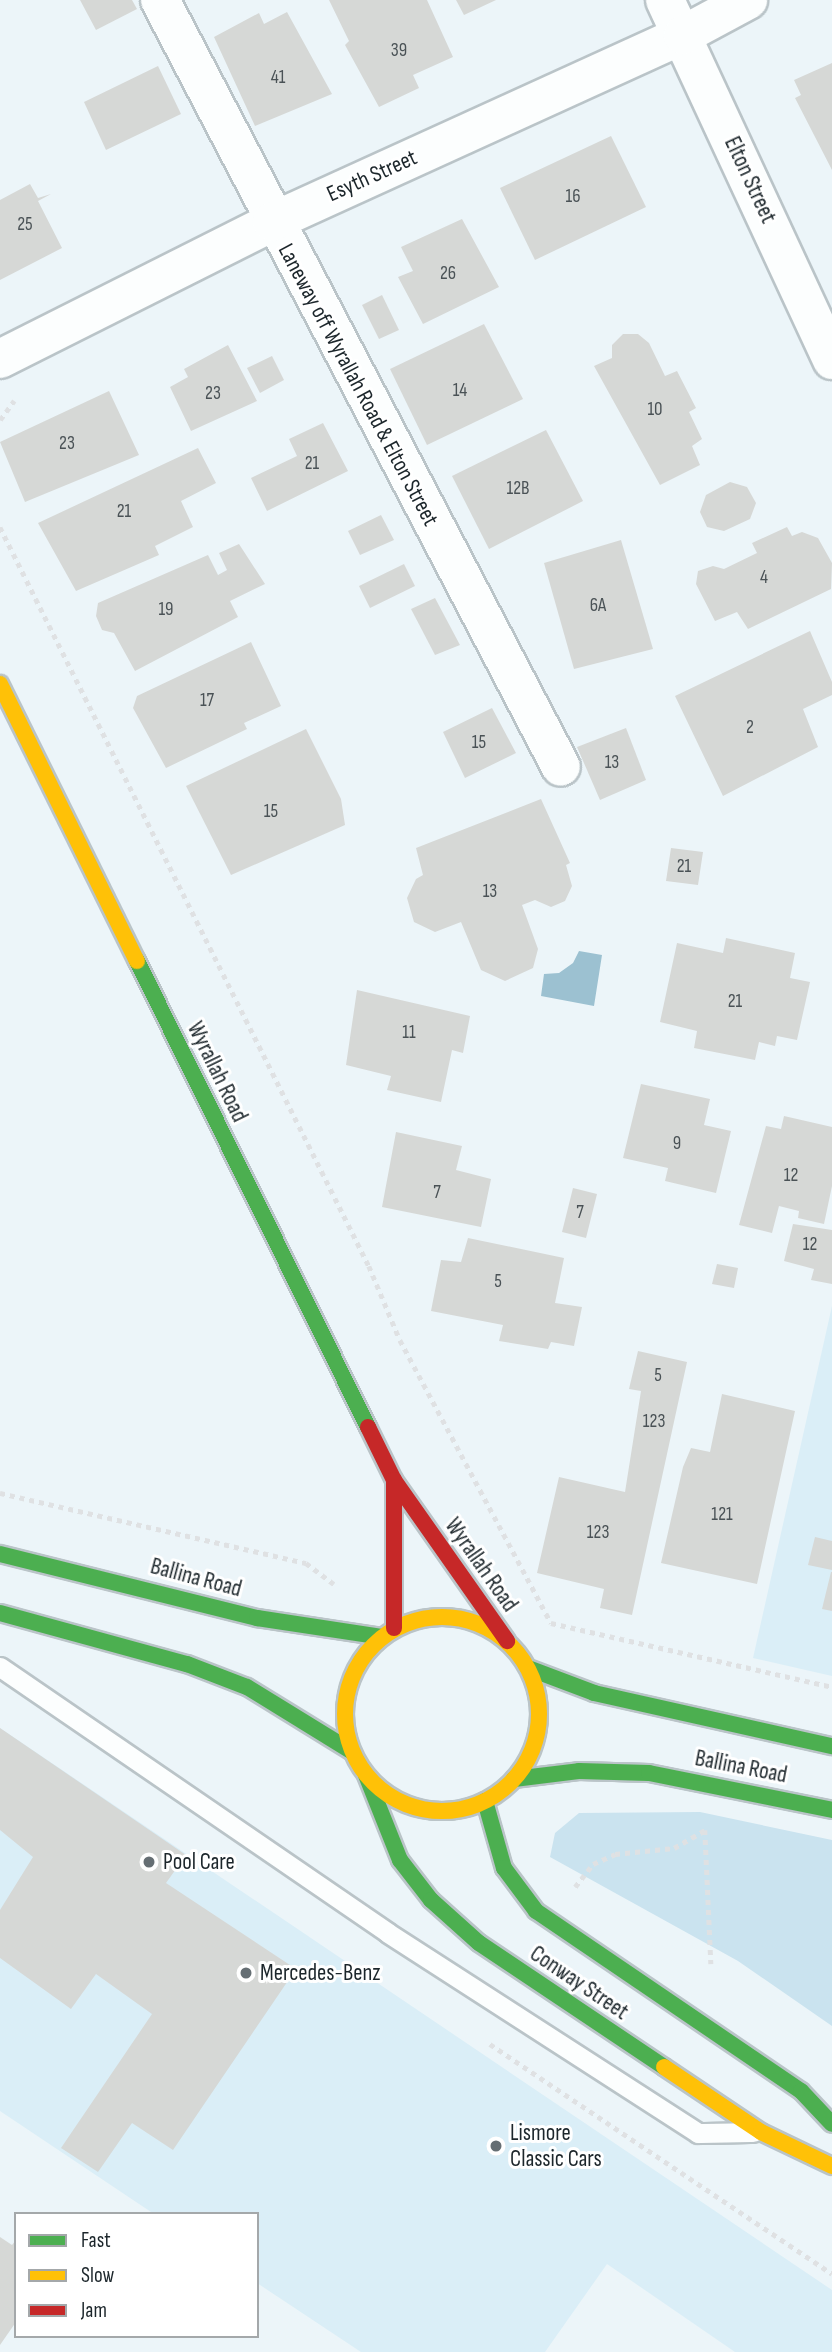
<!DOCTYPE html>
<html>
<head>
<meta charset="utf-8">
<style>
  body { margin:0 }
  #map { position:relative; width:832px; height:2352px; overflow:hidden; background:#ecf5f9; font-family:"Sofia Sans Condensed",sans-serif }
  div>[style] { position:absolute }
  .built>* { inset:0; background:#daeef7 }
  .green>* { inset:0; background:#cae3ef }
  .water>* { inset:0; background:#9cc1d1 }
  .building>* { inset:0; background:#d6d8d6 }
  .path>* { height:4.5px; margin-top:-2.25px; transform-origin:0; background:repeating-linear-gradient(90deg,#dfe1e3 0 5px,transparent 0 10px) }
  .roads { filter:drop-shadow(2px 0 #bac4c8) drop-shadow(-2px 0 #bac4c8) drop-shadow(0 2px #bac4c8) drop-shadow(0 -2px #bac4c8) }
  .lane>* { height:19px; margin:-9.5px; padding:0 9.5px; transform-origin:9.5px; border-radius:9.5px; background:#fcfefe }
  .street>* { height:38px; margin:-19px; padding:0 19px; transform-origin:19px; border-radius:19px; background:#fcfefe }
  .fast>* { height:16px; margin:-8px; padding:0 8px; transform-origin:8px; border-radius:8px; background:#4caf50 }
  .slow>* { height:16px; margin:-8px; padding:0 8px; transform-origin:8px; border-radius:8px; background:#ffc107 }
  .slow>.ring { margin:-8px; padding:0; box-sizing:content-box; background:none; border:16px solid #ffc107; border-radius:50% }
  .jam>* { height:16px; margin:-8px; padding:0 8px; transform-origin:8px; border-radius:8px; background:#c62828 }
  .dots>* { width:19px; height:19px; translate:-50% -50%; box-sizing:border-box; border:4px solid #fff; border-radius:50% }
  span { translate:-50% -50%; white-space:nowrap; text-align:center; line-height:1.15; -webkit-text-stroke:6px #fff; paint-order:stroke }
  .number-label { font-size:19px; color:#4a5256 }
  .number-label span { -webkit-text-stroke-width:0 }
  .street-label { font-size:23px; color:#1c262b }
  .poi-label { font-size:23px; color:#1c262b }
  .left { translate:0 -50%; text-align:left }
  .legend { position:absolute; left:14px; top:2212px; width:245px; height:126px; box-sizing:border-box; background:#fff; border:2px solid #a4a8aa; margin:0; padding:9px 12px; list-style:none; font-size:21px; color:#1c262b }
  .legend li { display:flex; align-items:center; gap:14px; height:35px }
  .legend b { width:35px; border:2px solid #a4a8aa }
</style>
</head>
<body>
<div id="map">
  <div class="built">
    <i style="clip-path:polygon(832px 1306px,832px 1676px,753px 1658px)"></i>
    <i style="clip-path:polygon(0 1728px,832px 2290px,832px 2352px,735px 2352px,607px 2264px,545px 2352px,361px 2352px,257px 2283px,257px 2214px,154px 2214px,0 2111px)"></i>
  </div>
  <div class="green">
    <i style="clip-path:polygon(700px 1812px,832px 1840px,832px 2026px,738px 1961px,550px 1857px,555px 1833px,579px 1813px)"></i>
  </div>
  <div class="water">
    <i style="clip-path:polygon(579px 951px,602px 955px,594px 1006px,541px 996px,544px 974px,559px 973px,573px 963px)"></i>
  </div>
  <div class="building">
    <i style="clip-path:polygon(80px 0,132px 0,137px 9px,96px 30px)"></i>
    <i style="clip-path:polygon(329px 0,427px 0,453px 57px,413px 75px,419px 88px,379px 107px,345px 45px,349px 41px)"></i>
    <i style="clip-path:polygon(456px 0,496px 0,464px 15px)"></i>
    <i style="clip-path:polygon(287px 12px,332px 94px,255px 126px,214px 37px,259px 13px,264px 24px)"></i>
    <i style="clip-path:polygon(832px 63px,832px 170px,795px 98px,801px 95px,794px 80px)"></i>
    <i style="clip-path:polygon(158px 66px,181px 114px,106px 150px,84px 102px)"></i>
    <i style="clip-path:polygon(611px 136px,646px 207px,535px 260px,500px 188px)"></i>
    <i style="clip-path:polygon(30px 184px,38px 198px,51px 194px,38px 201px,62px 248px,0 280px,0 200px)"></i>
    <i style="clip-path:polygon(462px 219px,499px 287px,423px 324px,398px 277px,413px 271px,401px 247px)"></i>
    <i style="clip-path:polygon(382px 295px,399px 330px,379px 339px,362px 305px)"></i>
    <i style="clip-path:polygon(484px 324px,523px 399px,427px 445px,390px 369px)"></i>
    <i style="clip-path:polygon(623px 334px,638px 334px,649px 343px,665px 376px,677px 371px,696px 408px,689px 412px,702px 439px,692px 446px,700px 465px,660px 485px,594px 366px,612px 358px,612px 345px)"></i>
    <i style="clip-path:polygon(228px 345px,257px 401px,191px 431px,170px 387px,188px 377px,184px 369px)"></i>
    <i style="clip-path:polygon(272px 356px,284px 380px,260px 393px,247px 368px)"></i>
    <i style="clip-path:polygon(109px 391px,139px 455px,25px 502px,0 442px)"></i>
    <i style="clip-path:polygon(323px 423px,348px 471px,267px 511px,251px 478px,297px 456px,289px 439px)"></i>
    <i style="clip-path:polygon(546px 430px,583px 501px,489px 549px,452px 476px)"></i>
    <i style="clip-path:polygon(198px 448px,216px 483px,181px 501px,193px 527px,155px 546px,159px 555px,76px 591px,38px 523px)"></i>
    <i style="clip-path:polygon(730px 482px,747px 487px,756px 503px,750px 519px,724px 531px,707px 527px,700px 512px,706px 495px)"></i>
    <i style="clip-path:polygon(381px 515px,394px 540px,360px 555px,348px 531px)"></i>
    <i style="clip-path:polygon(787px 527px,792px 536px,802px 532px,818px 538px,832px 563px,831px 589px,748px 629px,737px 612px,715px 621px,696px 584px,698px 571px,713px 566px,724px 569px,757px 553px,752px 543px)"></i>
    <i style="clip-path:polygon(621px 540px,653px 649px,574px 669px,544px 563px)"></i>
    <i style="clip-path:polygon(239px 544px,265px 584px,230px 601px,238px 617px,135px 671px,114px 633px,102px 630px,96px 616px,98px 603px,208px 555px,218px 575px,227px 570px,219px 553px)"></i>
    <i style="clip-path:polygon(404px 564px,415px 586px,370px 608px,359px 586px)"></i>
    <i style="clip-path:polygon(435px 598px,460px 645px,435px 655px,411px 609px)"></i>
    <i style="clip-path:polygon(810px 631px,832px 682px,832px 695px,803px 709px,818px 747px,723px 796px,675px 696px)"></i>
    <i style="clip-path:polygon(251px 642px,281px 706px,244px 723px,247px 729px,166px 768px,133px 708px,137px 696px)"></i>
    <i style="clip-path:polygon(492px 708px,516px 753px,465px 778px,443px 732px)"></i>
    <i style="clip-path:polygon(626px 728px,646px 780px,600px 800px,577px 747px)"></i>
    <i style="clip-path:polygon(306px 729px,341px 799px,345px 825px,231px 875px,186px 786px)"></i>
    <i style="clip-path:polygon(541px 799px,570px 863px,566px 865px,572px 886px,565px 901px,551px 907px,535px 900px,522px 905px,538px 949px,533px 968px,505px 981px,481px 970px,461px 922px,435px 932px,414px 922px,407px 898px,416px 879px,423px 875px,416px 848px)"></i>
    <i style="clip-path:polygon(671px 848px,703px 852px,698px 885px,666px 881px)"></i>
    <i style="clip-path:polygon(726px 938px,795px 953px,790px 978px,810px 982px,797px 1040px,777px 1036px,775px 1046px,759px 1042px,755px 1060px,694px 1048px,697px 1031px,660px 1022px,677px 943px,723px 953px)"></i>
    <i style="clip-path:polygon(357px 990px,470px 1016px,463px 1053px,452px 1050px,441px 1102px,387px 1090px,391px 1076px,346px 1065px)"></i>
    <i style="clip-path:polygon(641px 1084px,710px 1099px,704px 1125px,731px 1131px,716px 1193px,665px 1181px,668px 1168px,623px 1158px)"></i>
    <i style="clip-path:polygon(784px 1116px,832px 1127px,832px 1186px,824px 1224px,798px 1218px,799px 1211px,779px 1206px,772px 1233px,739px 1225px,766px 1126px,781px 1129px)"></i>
    <i style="clip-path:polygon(396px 1132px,462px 1146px,456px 1170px,491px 1179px,481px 1227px,382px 1207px)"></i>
    <i style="clip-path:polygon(573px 1188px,597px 1194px,586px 1238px,562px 1232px)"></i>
    <i style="clip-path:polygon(793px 1224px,832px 1230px,832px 1284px,811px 1280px,814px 1269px,784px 1261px)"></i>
    <i style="clip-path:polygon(468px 1238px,564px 1258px,555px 1303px,582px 1307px,574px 1346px,551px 1342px,548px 1349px,499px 1341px,503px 1325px,431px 1311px,441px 1260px,461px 1262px)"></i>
    <i style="clip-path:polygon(717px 1264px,738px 1268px,734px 1288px,712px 1284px)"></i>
    <i style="clip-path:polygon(638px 1351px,687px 1362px,632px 1615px,600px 1608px,604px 1589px,537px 1573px,559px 1477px,625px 1492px,641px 1391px,629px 1389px)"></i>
    <i style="clip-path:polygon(722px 1394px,795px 1411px,757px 1584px,661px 1563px,683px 1467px,691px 1448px,710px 1452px)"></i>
    <i style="clip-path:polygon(815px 1537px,832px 1541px,832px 1570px,808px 1565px)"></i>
    <i style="clip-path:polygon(831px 1572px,832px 1572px,832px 1611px,822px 1609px)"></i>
    <i style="clip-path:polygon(0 1728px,186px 1855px,166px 1883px,296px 1969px,173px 2150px,132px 2123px,98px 2172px,61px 2148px,152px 2014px,96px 1974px,71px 2009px,0 1958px,0 1910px,33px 1857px,0 1830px)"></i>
    <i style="clip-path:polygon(0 2237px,12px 2245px,16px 2240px,16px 2322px,0 2345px)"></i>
  </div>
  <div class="path">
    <i style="left:0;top:420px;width:24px;rotate:-54deg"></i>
    <i style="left:0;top:527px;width:826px;rotate:63.47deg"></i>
    <i style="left:369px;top:1266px;width:80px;rotate:67.3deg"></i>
    <i style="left:400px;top:1340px;width:321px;rotate:61.9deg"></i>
    <i style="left:551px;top:1623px;width:288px;rotate:12.8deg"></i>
    <i style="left:0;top:1493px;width:314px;rotate:12.9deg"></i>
    <i style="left:306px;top:1563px;width:35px;rotate:37deg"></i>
    <i style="left:575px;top:1887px;width:29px;rotate:-52deg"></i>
    <i style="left:593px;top:1864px;width:24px;rotate:-24deg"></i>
    <i style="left:615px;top:1854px;width:59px;rotate:-5.8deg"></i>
    <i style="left:674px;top:1848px;width:36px;rotate:-30deg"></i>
    <i style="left:705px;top:1830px;width:134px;rotate:87.4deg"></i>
    <i style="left:490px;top:2044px;width:412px;rotate:33.9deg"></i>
  </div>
  <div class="roads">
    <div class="lane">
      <i style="left:0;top:1667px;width:470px;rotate:34.4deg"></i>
      <i style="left:388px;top:1933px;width:369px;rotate:32.8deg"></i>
      <i style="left:698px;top:2133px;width:55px;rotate:-1deg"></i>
    </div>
    <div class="street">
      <i style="left:160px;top:0;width:865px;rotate:62.4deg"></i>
      <i style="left:665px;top:0;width:397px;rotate:65.1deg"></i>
      <i style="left:0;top:359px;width:305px;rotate:-26.7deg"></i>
      <i style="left:272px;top:222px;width:452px;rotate:-24.5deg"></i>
      <i style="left:683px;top:35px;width:74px;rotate:-28.3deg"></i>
    </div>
    <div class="fast">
      <i style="left:137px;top:961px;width:520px;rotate:63.63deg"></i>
      <i style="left:0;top:1554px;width:265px;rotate:14deg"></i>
      <i style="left:257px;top:1618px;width:126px;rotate:8.6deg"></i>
      <i style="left:0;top:1613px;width:194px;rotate:15.3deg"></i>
      <i style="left:187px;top:1664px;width:64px;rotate:21deg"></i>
      <i style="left:247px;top:1687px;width:122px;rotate:31.6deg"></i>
      <i style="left:528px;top:1668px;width:71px;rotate:20.7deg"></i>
      <i style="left:594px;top:1693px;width:244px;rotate:12.6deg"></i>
      <i style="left:366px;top:1775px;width:92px;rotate:68.2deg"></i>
      <i style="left:400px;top:1860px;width:51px;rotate:52.2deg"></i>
      <i style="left:431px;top:1900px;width:64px;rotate:41.9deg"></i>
      <i style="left:479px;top:1943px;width:223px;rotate:33.8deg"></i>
      <i style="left:514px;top:1779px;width:65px;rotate:-7deg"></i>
      <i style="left:579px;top:1771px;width:70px;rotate:1.6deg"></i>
      <i style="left:649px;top:1773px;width:187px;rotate:11.4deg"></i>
      <i style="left:485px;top:1801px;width:70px;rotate:74.2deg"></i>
      <i style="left:504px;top:1868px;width:54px;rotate:53.3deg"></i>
      <i style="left:536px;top:1911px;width:320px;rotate:34.2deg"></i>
      <i style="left:801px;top:2091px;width:45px;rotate:46.8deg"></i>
    </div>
    <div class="slow">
      <i style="left:0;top:684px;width:309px;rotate:63.7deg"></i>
      <i class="ring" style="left:345px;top:1617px;width:178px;height:178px"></i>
      <i style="left:664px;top:2067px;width:117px;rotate:33.8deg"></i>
      <i style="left:761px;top:2132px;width:79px;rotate:25.6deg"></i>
    </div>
    <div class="jam">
      <i style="left:368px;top:1427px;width:59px;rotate:63.9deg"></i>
      <i style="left:394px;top:1480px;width:197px;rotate:54.9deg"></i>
      <i style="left:394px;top:1480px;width:148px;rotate:90deg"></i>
    </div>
  </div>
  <div class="dots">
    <i style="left:149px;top:1862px;background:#656e73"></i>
    <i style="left:246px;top:1973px;background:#656e73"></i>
    <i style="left:496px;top:2146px;background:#656e73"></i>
  </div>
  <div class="number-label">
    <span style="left:399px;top:51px">39</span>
    <span style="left:278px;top:78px">41</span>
    <span style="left:573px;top:197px">16</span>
    <span style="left:25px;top:225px">25</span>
    <span style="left:448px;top:274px">26</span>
    <span style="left:460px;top:391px">14</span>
    <span style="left:213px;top:394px">23</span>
    <span style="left:655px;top:410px">10</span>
    <span style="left:67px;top:444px">23</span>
    <span style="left:312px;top:464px">21</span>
    <span style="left:518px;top:489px">12B</span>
    <span style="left:124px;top:512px">21</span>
    <span style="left:764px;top:578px">4</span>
    <span style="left:598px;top:606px">6A</span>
    <span style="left:166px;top:610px">19</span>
    <span style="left:207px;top:701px">17</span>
    <span style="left:750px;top:728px">2</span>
    <span style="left:479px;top:743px">15</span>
    <span style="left:612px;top:763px">13</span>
    <span style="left:271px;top:812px">15</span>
    <span style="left:684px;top:867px">21</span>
    <span style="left:490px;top:892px">13</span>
    <span style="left:735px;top:1002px">21</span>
    <span style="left:409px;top:1033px">11</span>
    <span style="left:677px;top:1144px">9</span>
    <span style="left:791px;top:1176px">12</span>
    <span style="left:437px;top:1193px">7</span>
    <span style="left:580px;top:1213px">7</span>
    <span style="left:810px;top:1245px">12</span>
    <span style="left:498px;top:1282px">5</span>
    <span style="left:658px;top:1376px">5</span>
    <span style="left:654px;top:1422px">123</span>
    <span style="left:722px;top:1515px">121</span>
    <span style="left:598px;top:1533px">123</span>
  </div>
  <div class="street-label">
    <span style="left:372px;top:176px;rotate:-24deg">Esyth Street</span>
    <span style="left:750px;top:180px;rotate:65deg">Elton Street</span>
    <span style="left:358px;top:385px;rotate:62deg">Laneway off Wyrallah Road &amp; Elton Street</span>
    <span style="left:217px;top:1072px;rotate:64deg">Wyrallah Road</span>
    <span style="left:481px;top:1565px;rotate:55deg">Wyrallah Road</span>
    <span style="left:196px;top:1578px;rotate:15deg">Ballina Road</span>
    <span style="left:741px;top:1767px;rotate:11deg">Ballina Road</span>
    <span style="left:579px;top:1983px;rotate:34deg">Conway Street</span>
  </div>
  <div class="poi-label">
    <span class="left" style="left:163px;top:1862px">Pool Care</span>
    <span class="left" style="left:260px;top:1973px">Mercedes-Benz</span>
    <span class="left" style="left:510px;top:2146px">Lismore<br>Classic Cars</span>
  </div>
  <ul class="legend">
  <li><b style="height:9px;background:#4caf50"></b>Fast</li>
  <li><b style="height:9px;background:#ffc107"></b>Slow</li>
  <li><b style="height:9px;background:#c62828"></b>Jam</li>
  </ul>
</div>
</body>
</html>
